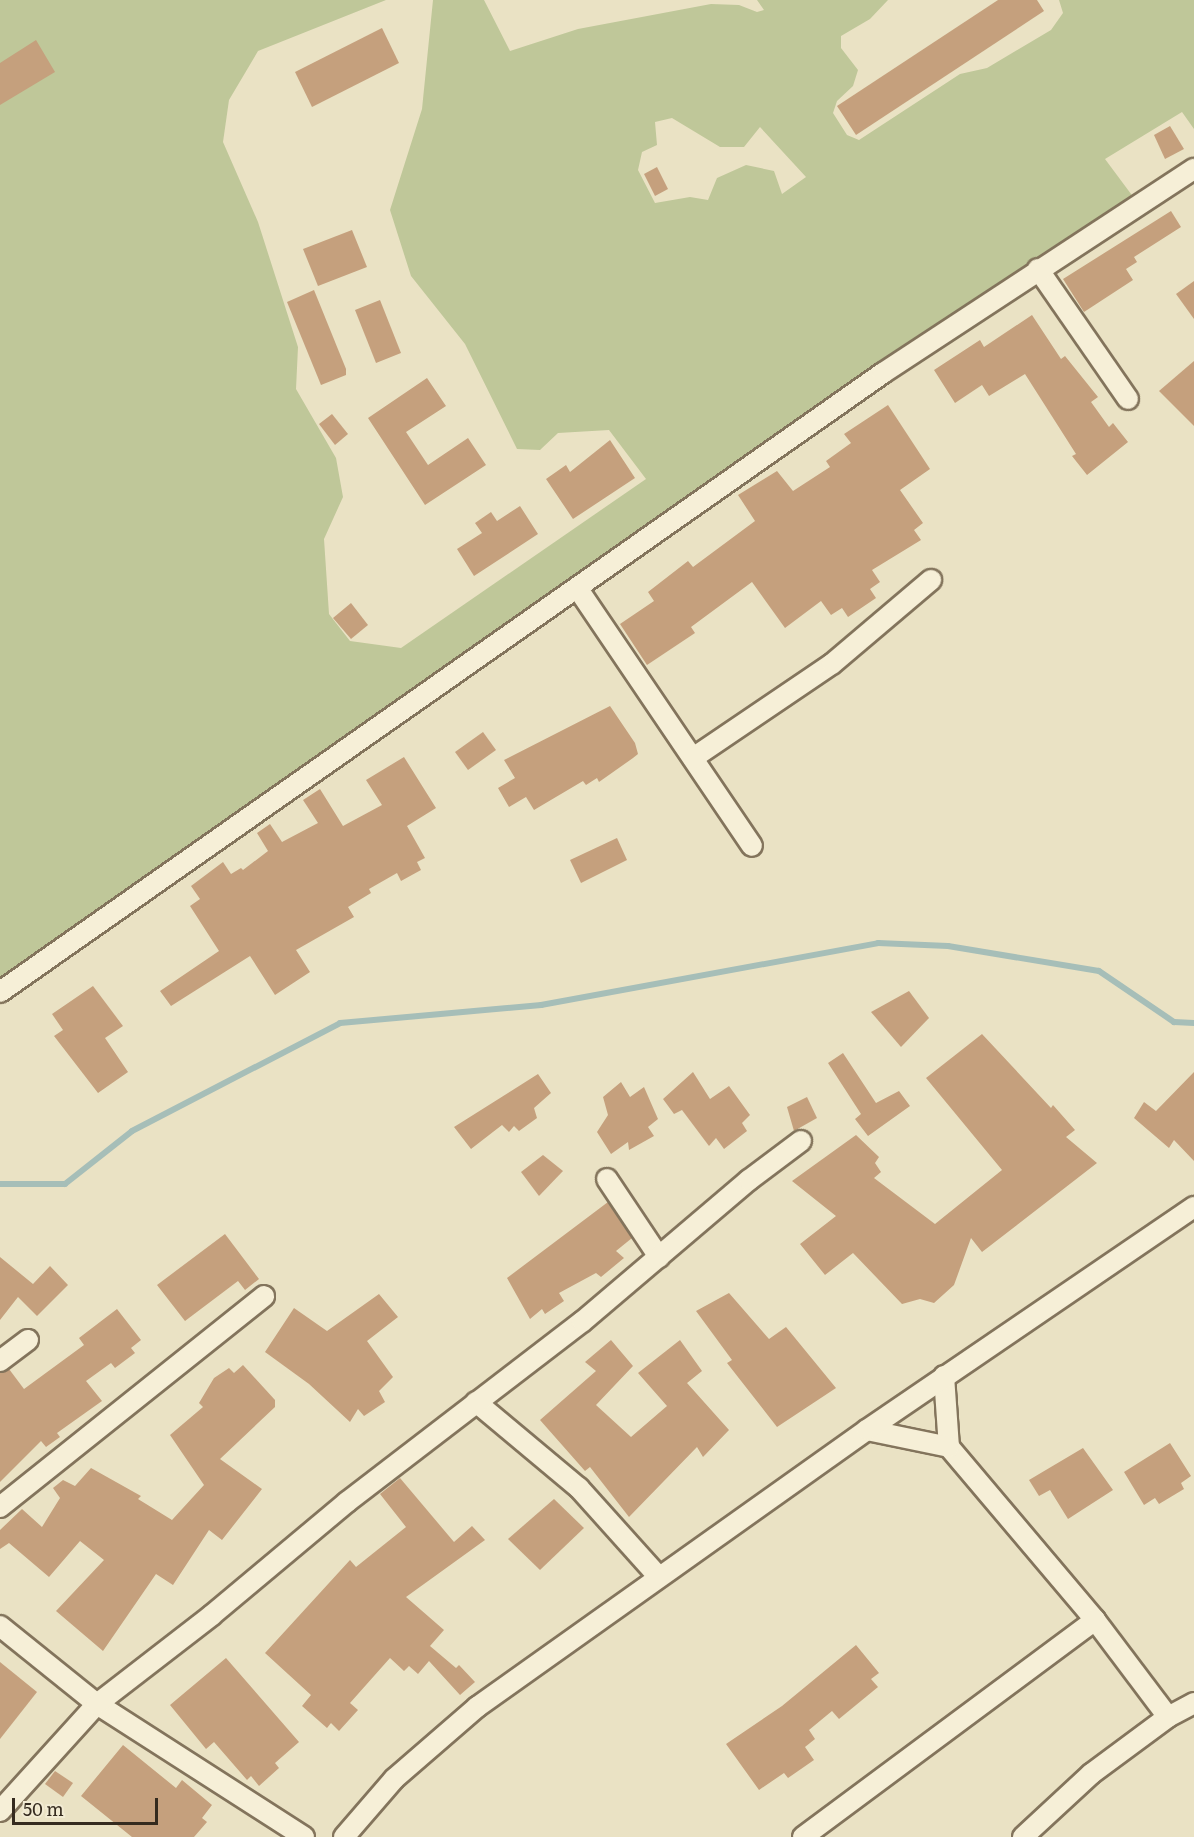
<!DOCTYPE html>
<html>
<head>
<meta charset="utf-8">
<style>
  body { margin:0 }
  #map { position:relative; width:1194px; height:1837px; overflow:hidden; background:#eae2c4; font-family:Literata,serif }
  div>[style] { position:absolute }
  .green>* { inset:0; background:#bfc799 }
  .stream>* { height:6px; margin:-3px; padding:0 3px; transform-origin:3px; border-radius:3px; background:#a6beb8 }
  .building>* { inset:0; background:#c5a07d }
  .roads { filter:drop-shadow(2px 0 #83745c) drop-shadow(-2px 0 #83745c) drop-shadow(0 2px #83745c) drop-shadow(0 -2px #83745c) }
  .minor>* { height:20px; margin:-10px; padding:0 10px; transform-origin:10px; border-radius:10px; background:#f6efd7 }
  span { translate:-50% -50%; white-space:nowrap; text-align:center; line-height:1.15; -webkit-text-stroke:5px #f2ebd3; paint-order:stroke }
  .scale { position:absolute; left:12px; top:1798px; width:146px; height:27px; box-sizing:border-box; border:3px solid #352b1f; border-top:0; padding-left:8px; font-size:18px; line-height:21px; white-space:nowrap; color:#352b1f; -webkit-text-stroke:4px #f2ebd3; paint-order:stroke }
</style>
</head>
<body>
<div id="map">
  <div class="green">
    <i style="clip-path:polygon(evenodd,0 0,386px 0,258px 51px,229px 100px,223px 142px,258px 222px,298px 347px,296px 389px,336px 458px,343px 497px,324px 539px,329px 614px,350px 641px,401px 648px,646px 479px,609px 430px,558px 433px,540px 450px,517px 449px,465px 344px,411px 276px,390px 210px,422px 109px,433px 0,484px 0,510px 51px,578px 29px,711px 4px,739px 5px,757px 12px,764px 10px,757px 0,888px 0,870px 19px,841px 36px,841px 48px,858px 70px,853px 86px,837px 101px,833px 113px,847px 135px,859px 140px,960px 74px,987px 68px,1051px 30px,1063px 13px,1059px 0,1194px 0,1194px 129px,1182px 112px,1105px 159px,1134px 198px,0 980px,0 0,672px 118px,720px 147px,744px 147px,760px 127px,806px 177px,782px 194px,774px 171px,746px 165px,717px 178px,708px 200px,690px 197px,655px 203px,638px 170px,642px 152px,657px 145px,655px 122px,672px 118px)"></i>
  </div>
  <div class="stream">
    <i style="left:0;top:1184px;width:65px"></i>
    <i style="left:65px;top:1184px;width:85px;rotate:-38.3deg"></i>
    <i style="left:132px;top:1131px;width:234px;rotate:-27.4deg"></i>
    <i style="left:340px;top:1023px;width:202px;rotate:-5.1deg"></i>
    <i style="left:541px;top:1005px;width:343px;rotate:-10.4deg"></i>
    <i style="left:878px;top:943px;width:70px;rotate:2.5deg"></i>
    <i style="left:948px;top:946px;width:153px;rotate:9.4deg"></i>
    <i style="left:1099px;top:971px;width:91px;rotate:34.2deg"></i>
    <i style="left:1174px;top:1022px;width:20px;rotate:3deg"></i>
  </div>
  <div class="building">
    <i style="clip-path:polygon(998px 0,1037px 0,1044px 11px,856px 135px,837px 106px)"></i>
    <i style="clip-path:polygon(382px 28px,399px 63px,312px 107px,295px 72px)"></i>
    <i style="clip-path:polygon(36px 40px,55px 72px,0 105px,0 63px)"></i>
    <i style="clip-path:polygon(1170px 126px,1184px 149px,1165px 159px,1154px 135px)"></i>
    <i style="clip-path:polygon(657px 167px,668px 189px,655px 196px,644px 174px)"></i>
    <i style="clip-path:polygon(1171px 211px,1181px 227px,1134px 257px,1137px 262px,1126px 269px,1133px 280px,1084px 312px,1063px 279px)"></i>
    <i style="clip-path:polygon(352px 230px,367px 267px,318px 286px,303px 249px)"></i>
    <i style="clip-path:polygon(1194px 281px,1194px 319px,1176px 294px)"></i>
    <i style="clip-path:polygon(314px 290px,346px 369px,346px 375px,321px 385px,287px 302px)"></i>
    <i style="clip-path:polygon(380px 300px,401px 353px,376px 363px,355px 310px)"></i>
    <i style="clip-path:polygon(1032px 315px,1061px 359px,1065px 356px,1098px 397px,1091px 402px,1109px 427px,1113px 423px,1128px 442px,1087px 475px,1072px 456px,1076px 454px,1025px 374px,989px 396px,982px 385px,955px 403px,934px 370px,980px 340px,984px 347px)"></i>
    <i style="clip-path:polygon(1194px 361px,1194px 426px,1159px 391px)"></i>
    <i style="clip-path:polygon(427px 378px,446px 406px,406px 432px,428px 465px,468px 438px,486px 465px,425px 505px,368px 418px)"></i>
    <i style="clip-path:polygon(888px 405px,930px 469px,900px 490px,923px 523px,914px 530px,921px 540px,872px 570px,880px 582px,870px 589px,876px 598px,848px 617px,842px 608px,831px 615px,821px 601px,785px 628px,752px 582px,691px 627px,695px 633px,647px 665px,620px 624px,654px 601px,648px 592px,688px 561px,693px 567px,755px 521px,738px 495px,777px 471px,793px 491px,830px 467px,826px 461px,851px 443px,844px 434px)"></i>
    <i style="clip-path:polygon(332px 414px,348px 434px,335px 445px,319px 424px)"></i>
    <i style="clip-path:polygon(610px 440px,635px 478px,573px 519px,546px 479px,566px 465px,570px 472px)"></i>
    <i style="clip-path:polygon(520px 506px,538px 534px,474px 576px,457px 549px,482px 533px,475px 523px,491px 512px,497px 521px)"></i>
    <i style="clip-path:polygon(351px 603px,368px 625px,351px 639px,333px 618px)"></i>
    <i style="clip-path:polygon(610px 706px,635px 743px,638px 754px,633px 758px,599px 782px,597px 778px,586px 785px,583px 781px,534px 810px,526px 797px,509px 807px,498px 788px,515px 778px,504px 760px)"></i>
    <i style="clip-path:polygon(483px 732px,496px 750px,468px 770px,455px 752px)"></i>
    <i style="clip-path:polygon(404px 757px,436px 808px,407px 826px,425px 858px,417px 862px,421px 870px,401px 881px,397px 873px,369px 889px,371px 893px,348px 907px,354px 917px,296px 950px,310px 972px,275px 995px,250px 956px,171px 1006px,160px 991px,219px 951px,190px 906px,200px 899px,191px 886px,223px 862px,231px 874px,241px 868px,243px 870px,268px 851px,257px 833px,270px 824px,282px 842px,318px 823px,303px 800px,320px 789px,343px 826px,382px 805px,366px 780px)"></i>
    <i style="clip-path:polygon(617px 838px,627px 860px,581px 883px,570px 860px)"></i>
    <i style="clip-path:polygon(93px 986px,123px 1026px,105px 1038px,128px 1072px,98px 1093px,54px 1036px,63px 1030px,52px 1014px)"></i>
    <i style="clip-path:polygon(909px 991px,929px 1018px,901px 1047px,871px 1012px)"></i>
    <i style="clip-path:polygon(982px 1034px,1051px 1108px,1053px 1105px,1075px 1130px,1066px 1137px,1097px 1163px,982px 1252px,971px 1238px,954px 1285px,934px 1303px,920px 1299px,902px 1304px,853px 1253px,825px 1275px,800px 1244px,836px 1216px,792px 1181px,856px 1135px,879px 1157px,875px 1163px,881px 1172px,874px 1178px,935px 1224px,1002px 1170px,926px 1078px)"></i>
    <i style="clip-path:polygon(843px 1053px,876px 1103px,899px 1091px,910px 1106px,868px 1136px,855px 1119px,861px 1114px,828px 1063px)"></i>
    <i style="clip-path:polygon(693px 1072px,710px 1099px,729px 1086px,750px 1115px,742px 1123px,747px 1131px,724px 1149px,716px 1138px,709px 1146px,682px 1110px,674px 1114px,663px 1099px)"></i>
    <i style="clip-path:polygon(1194px 1072px,1194px 1161px,1174px 1140px,1169px 1148px,1134px 1118px,1144px 1102px,1156px 1111px)"></i>
    <i style="clip-path:polygon(538px 1074px,551px 1093px,534px 1108px,537px 1118px,519px 1131px,514px 1126px,509px 1132px,502px 1125px,471px 1149px,454px 1127px)"></i>
    <i style="clip-path:polygon(621px 1082px,630px 1097px,644px 1087px,658px 1119px,648px 1127px,654px 1136px,629px 1150px,628px 1142px,611px 1154px,597px 1132px,608px 1115px,603px 1097px)"></i>
    <i style="clip-path:polygon(807px 1097px,817px 1118px,794px 1131px,787px 1107px)"></i>
    <i style="clip-path:polygon(543px 1155px,563px 1171px,539px 1196px,521px 1172px)"></i>
    <i style="clip-path:polygon(608px 1202px,632px 1238px,616px 1251px,624px 1258px,601px 1277px,596px 1273px,559px 1293px,564px 1301px,545px 1314px,542px 1309px,530px 1319px,507px 1278px)"></i>
    <i style="clip-path:polygon(225px 1234px,259px 1279px,245px 1290px,238px 1281px,185px 1321px,157px 1285px)"></i>
    <i style="clip-path:polygon(0 1257px,33px 1284px,50px 1266px,68px 1285px,37px 1316px,18px 1297px,0 1320px)"></i>
    <i style="clip-path:polygon(729px 1293px,769px 1339px,786px 1327px,836px 1388px,777px 1427px,727px 1363px,732px 1360px,696px 1311px)"></i>
    <i style="clip-path:polygon(379px 1294px,398px 1317px,367px 1341px,393px 1377px,379px 1391px,385px 1402px,364px 1416px,358px 1409px,350px 1422px,309px 1384px,265px 1352px,294px 1308px,327px 1331px)"></i>
    <i style="clip-path:polygon(117px 1309px,141px 1340px,131px 1348px,135px 1353px,115px 1368px,111px 1363px,86px 1381px,102px 1401px,57px 1433px,60px 1437px,46px 1447px,41px 1441px,0 1482px,0 1373px,9px 1369px,24px 1389px,84px 1345px,79px 1338px)"></i>
    <i style="clip-path:polygon(611px 1340px,633px 1366px,596px 1405px,631px 1437px,667px 1406px,638px 1373px,680px 1340px,702px 1371px,687px 1383px,729px 1430px,703px 1457px,697px 1447px,629px 1517px,590px 1467px,585px 1471px,540px 1420px,596px 1371px,585px 1362px)"></i>
    <i style="clip-path:polygon(243px 1365px,275px 1400px,275px 1407px,220px 1459px,262px 1489px,222px 1540px,209px 1530px,173px 1585px,156px 1574px,103px 1651px,56px 1611px,104px 1560px,80px 1541px,49px 1577px,9px 1543px,0 1549px,0 1530px,22px 1509px,42px 1527px,60px 1498px,53px 1488px,63px 1480px,75px 1486px,91px 1468px,141px 1496px,138px 1499px,172px 1520px,204px 1485px,170px 1435px,203px 1407px,199px 1403px,214px 1378px,229px 1368px,234px 1373px)"></i>
    <i style="clip-path:polygon(1170px 1443px,1191px 1476px,1181px 1483px,1184px 1489px,1159px 1504px,1155px 1498px,1144px 1505px,1124px 1472px)"></i>
    <i style="clip-path:polygon(1083px 1448px,1113px 1490px,1068px 1519px,1050px 1490px,1039px 1496px,1029px 1480px)"></i>
    <i style="clip-path:polygon(400px 1478px,454px 1542px,472px 1526px,485px 1540px,406px 1597px,444px 1630px,430px 1646px,456px 1668px,459px 1665px,475px 1682px,460px 1695px,429px 1661px,418px 1674px,409px 1666px,404px 1671px,390px 1658px,350px 1703px,358px 1710px,339px 1731px,331px 1723px,327px 1728px,302px 1706px,311px 1695px,265px 1653px,350px 1560px,356px 1567px,406px 1527px,380px 1494px)"></i>
    <i style="clip-path:polygon(554px 1499px,584px 1528px,540px 1570px,508px 1539px)"></i>
    <i style="clip-path:polygon(856px 1645px,879px 1673px,871px 1679px,878px 1687px,839px 1719px,832px 1711px,809px 1730px,815px 1739px,805px 1747px,814px 1760px,788px 1778px,784px 1773px,759px 1790px,726px 1744px,782px 1706px)"></i>
    <i style="clip-path:polygon(226px 1658px,299px 1742px,275px 1763px,279px 1768px,259px 1786px,251px 1776px,247px 1780px,214px 1742px,206px 1749px,170px 1705px)"></i>
    <i style="clip-path:polygon(0 1662px,37px 1692px,0 1739px)"></i>
    <i style="clip-path:polygon(123px 1745px,176px 1788px,182px 1780px,212px 1805px,202px 1818px,207px 1822px,194px 1837px,132px 1837px,81px 1796px)"></i>
    <i style="clip-path:polygon(55px 1771px,73px 1783px,63px 1797px,45px 1784px)"></i>
  </div>
  <div class="roads">
    <div class="minor">
      <i style="left:1038px;top:269px;width:158px;rotate:55.3deg"></i>
      <i style="left:578px;top:589px;width:310px;rotate:55.9deg"></i>
      <i style="left:693px;top:758px;width:168px;rotate:-34.1deg"></i>
      <i style="left:832px;top:664px;width:130px;rotate:-40.3deg"></i>
      <i style="left:0;top:992px;width:1078px;rotate:-35.03deg"></i>
      <i style="left:883px;top:373px;width:372px;rotate:-33.3deg"></i>
      <i style="left:607px;top:1179px;width:94px;rotate:56.3deg"></i>
      <i style="left:0;top:1361px;width:35px;rotate:-37deg"></i>
      <i style="left:944px;top:1376px;width:71px;rotate:86deg"></i>
      <i style="left:949px;top:1447px;width:226px;rotate:49.8deg"></i>
      <i style="left:1095px;top:1620px;width:121px;rotate:53deg"></i>
      <i style="left:476px;top:1402px;width:134px;rotate:39.9deg"></i>
      <i style="left:579px;top:1488px;width:118px;rotate:48.1deg"></i>
      <i style="left:867px;top:1430px;width:84px;rotate:11.7deg"></i>
      <i style="left:0;top:1507px;width:338px;rotate:-38.6deg"></i>
      <i style="left:0;top:1626px;width:124px;rotate:38.8deg"></i>
      <i style="left:97px;top:1704px;width:246px;rotate:32.7deg"></i>
      <i style="left:0;top:1811px;width:144px;rotate:-47.8deg"></i>
      <i style="left:97px;top:1704px;width:145px;rotate:-37.7deg"></i>
      <i style="left:212px;top:1615px;width:176px;rotate:-39.9deg"></i>
      <i style="left:347px;top:1502px;width:296px;rotate:-37.5deg"></i>
      <i style="left:582px;top:1322px;width:219px;rotate:-40.4deg"></i>
      <i style="left:749px;top:1180px;width:65px;rotate:-36.9deg"></i>
      <i style="left:344px;top:1837px;width:77px;rotate:-49.2deg"></i>
      <i style="left:394px;top:1779px;width:110px;rotate:-40.9deg"></i>
      <i style="left:477px;top:1707px;width:478px;rotate:-35.4deg"></i>
      <i style="left:867px;top:1430px;width:396px;rotate:-34.3deg"></i>
      <i style="left:803px;top:1837px;width:364px;rotate:-36.6deg"></i>
      <i style="left:1023px;top:1837px;width:93px;rotate:-42.8deg"></i>
      <i style="left:1091px;top:1774px;width:96px;rotate:-36.5deg"></i>
      <i style="left:1168px;top:1717px;width:30px;rotate:-28deg"></i>
    </div>
  </div>
  <div class="scale">50 m</div>
</div>
</body>
</html>
